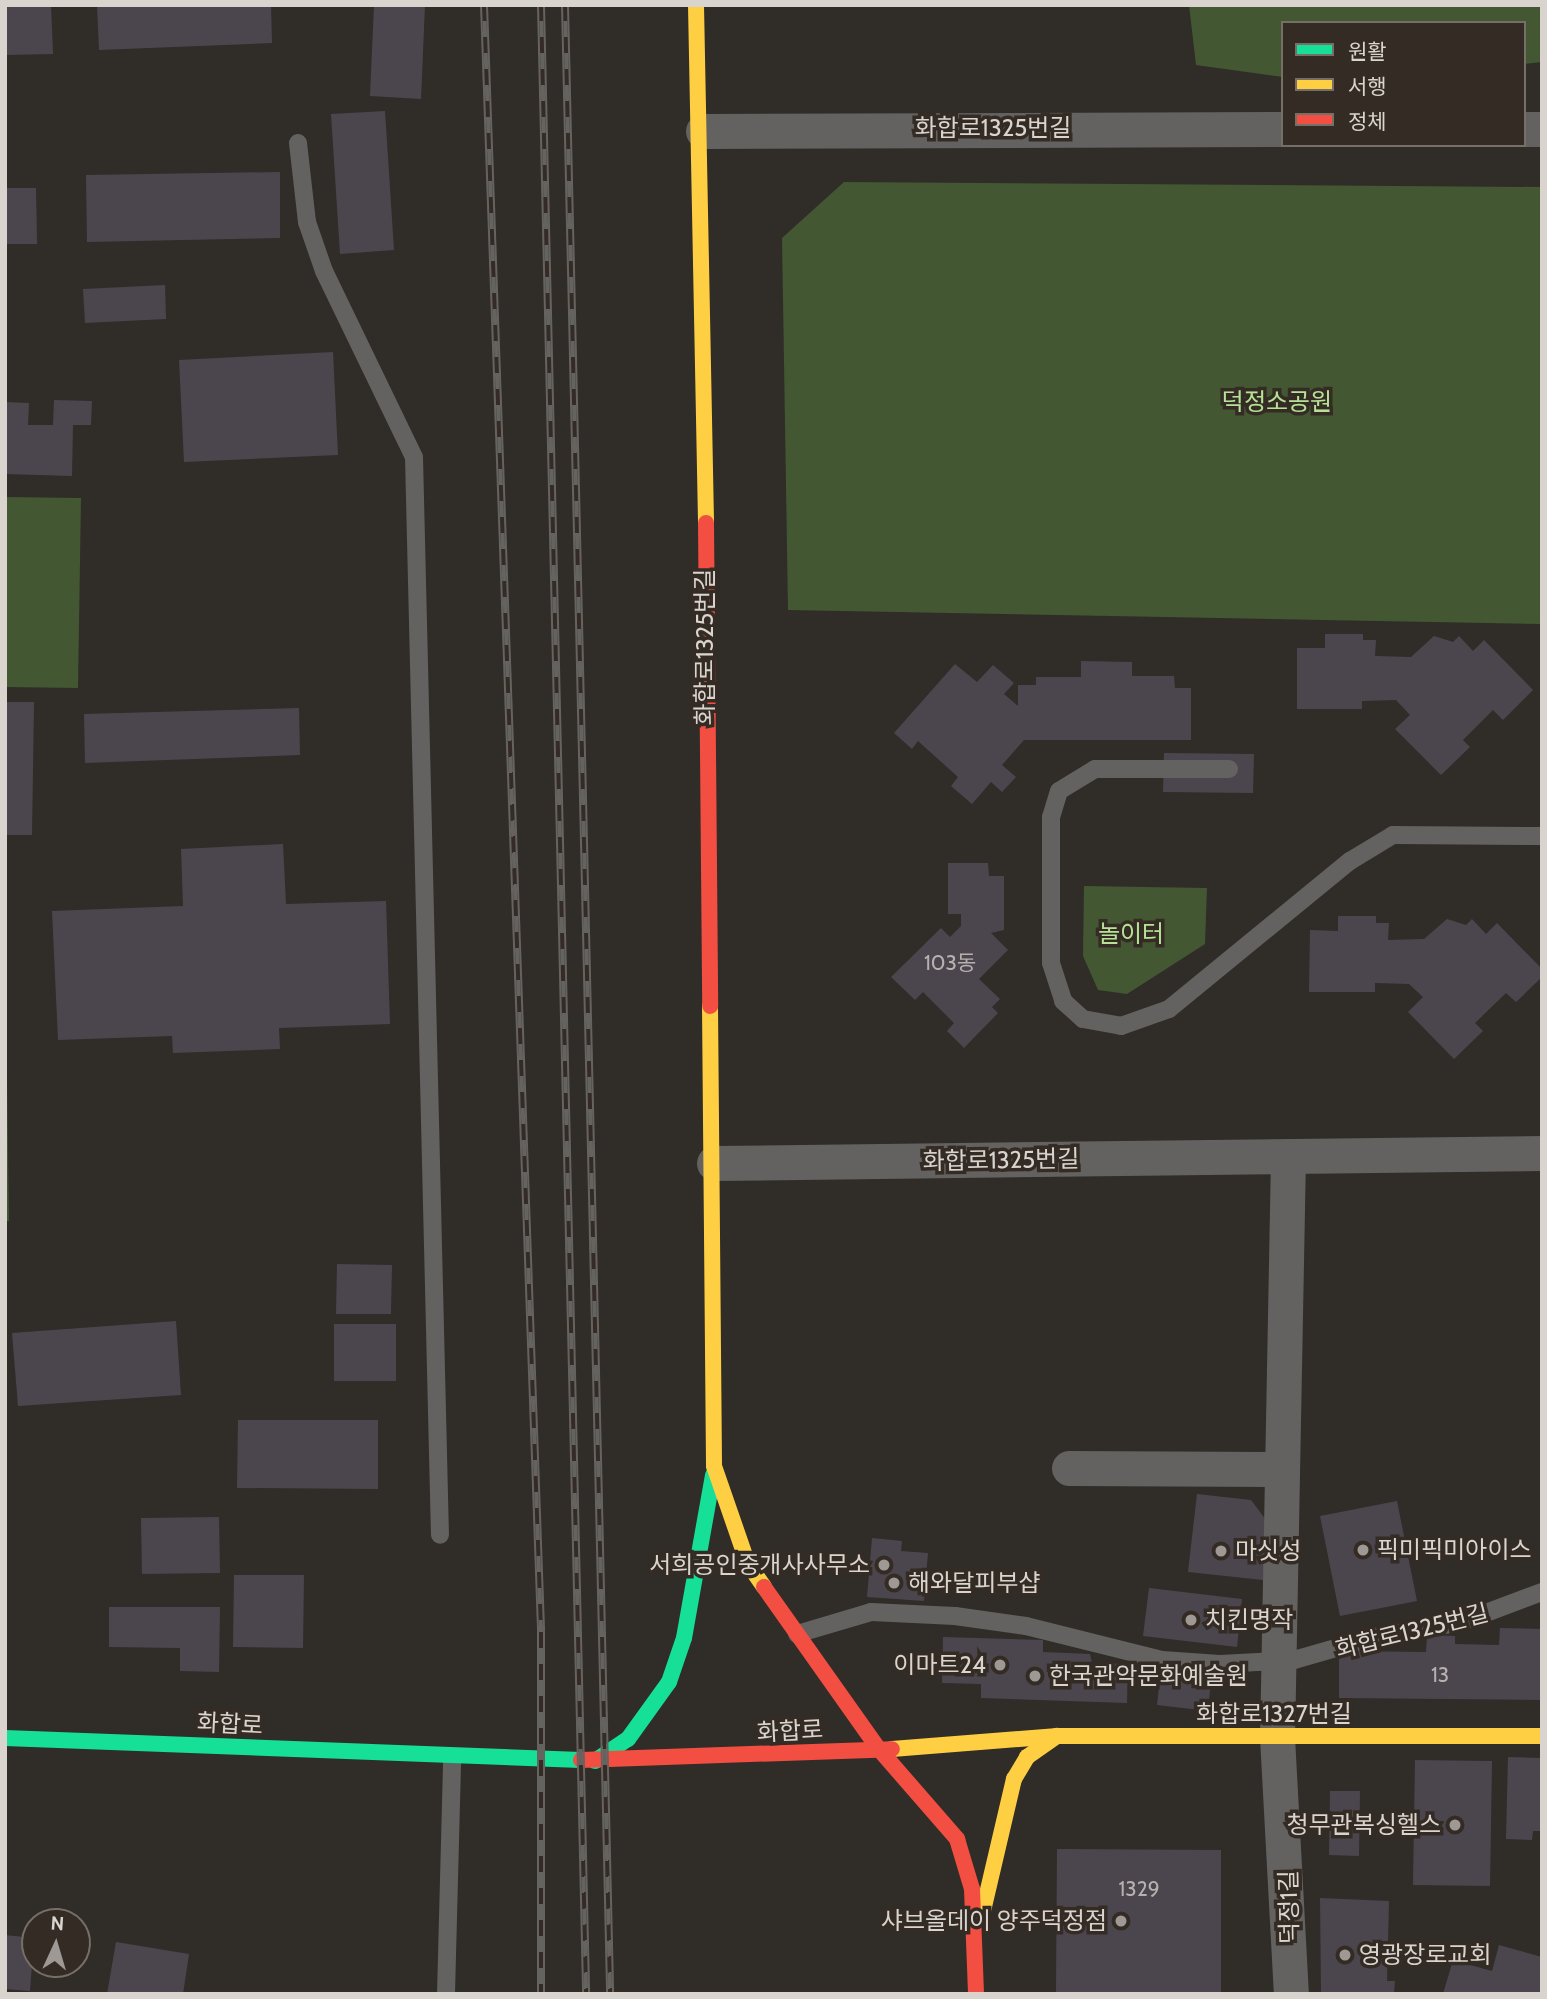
<!DOCTYPE html>
<html>
<head>
<meta charset="utf-8">
<style>
  body { margin:0 }
  #map { position:relative; width:1547px; height:1999px; overflow:hidden; background:#302c28; font-family:Cabin,"Noto Sans KR",sans-serif }
  div>[style] { position:absolute }
  .green>* { inset:0; background:#435732 }
  .building>* { inset:0; background:#4b464d }
  .lane>* { height:18px; margin:-9px; padding:0 9px; transform-origin:9px; border-radius:9px; background:#636260 }
  .street>* { height:35px; margin:-17.5px; padding:0 17.5px; transform-origin:17.5px; border-radius:17.5px; background:#636260 }
  .fast>* { height:16px; margin:-8px; padding:0 8px; transform-origin:8px; border-radius:8px; background:#16e098 }
  .slow>* { height:16px; margin:-8px; padding:0 8px; transform-origin:8px; border-radius:8px; background:#ffcf43 }
  .jam>* { height:16px; margin:-8px; padding:0 8px; transform-origin:8px; border-radius:8px; background:#f24e42 }
  .rail>* { height:8px; margin-top:-4px; transform-origin:0; background:repeating-linear-gradient(90deg,#342c24 0 16px,#656360 0 32px); box-sizing:border-box; border-block:2px solid #656360 }
  .dots>* { width:19px; height:19px; translate:-50% -50%; box-sizing:border-box; border:4px solid #342c24; border-radius:50% }
  span { translate:-50% -50%; white-space:nowrap; text-align:center; line-height:1.15; -webkit-text-stroke:7px #342c24; paint-order:stroke }
  .number-label { font-size:21px; color:#b6b0ae }
  .number-label span { -webkit-text-stroke-width:0 }
  .street-label { font-size:24px; color:#dad4cf }
  .park-label { font-size:24px; color:#b6e296 }
  .poi-label { font-size:24px; color:#dad4cf }
  .left { translate:0 -50%; text-align:left }
  .right { translate:-100% -50%; text-align:right }
  .frame { position:absolute; inset:0; border:7px solid #dad4cf; pointer-events:none }
  .legend { position:absolute; left:1281px; top:21px; width:245px; height:126px; box-sizing:border-box; background:#342c24; border:2px solid #766f68; margin:0; padding:9px 12px; list-style:none; font-size:21px; color:#dad4cf }
  .legend li { display:flex; align-items:center; gap:14px; height:35px }
  .legend b { width:35px; border:2px solid #766f68 }
  .north { position:absolute; left:21px; top:1908px; width:70px; height:70px; box-sizing:border-box; background:#342c24; border:2px solid #766f68; border-radius:50%; rotate:4deg; font-size:19px; font-weight:700; line-height:28px; text-align:center; color:#dad4cf }
  .north::after { content:''; display:block; margin:auto; width:24px; height:32px; background:#9e9995; clip-path:polygon(50% 0,100% 100%,50% 72%,0 100%) }
</style>
</head>
<body>
<div id="map">
  <div class="green">
    <i style="clip-path:polygon(1189px 5px,1542px 5px,1542px 62px,1524px 64px,1524px 23px,1283px 23px,1283px 77px,1196px 65px)"></i>
    <i style="clip-path:polygon(844px 182px,1542px 187px,1542px 624px,788px 610px,782px 238px)"></i>
    <i style="clip-path:polygon(5px 497px,81px 498px,78px 688px,5px 687px)"></i>
    <i style="clip-path:polygon(1084px 886px,1207px 888px,1205px 944px,1127px 994px,1098px 990px,1083px 956px)"></i>
    <i style="clip-path:polygon(5px 938px,9px 1221px,5px 1221px)"></i>
  </div>
  <div class="building">
    <i style="clip-path:polygon(5px 5px,51px 5px,53px 54px,5px 55px)"></i>
    <i style="clip-path:polygon(97px 5px,271px 5px,272px 43px,99px 50px)"></i>
    <i style="clip-path:polygon(374px 5px,425px 5px,421px 99px,370px 96px)"></i>
    <i style="clip-path:polygon(385px 111px,394px 250px,340px 254px,331px 114px)"></i>
    <i style="clip-path:polygon(280px 172px,280px 238px,87px 242px,86px 175px)"></i>
    <i style="clip-path:polygon(5px 188px,36px 188px,37px 244px,5px 244px)"></i>
    <i style="clip-path:polygon(165px 285px,166px 319px,85px 323px,83px 289px)"></i>
    <i style="clip-path:polygon(333px 352px,338px 455px,184px 462px,179px 360px)"></i>
    <i style="clip-path:polygon(54px 400px,92px 401px,91px 425px,73px 425px,72px 476px,5px 474px,5px 402px,29px 403px,28px 425px,53px 425px)"></i>
    <i style="clip-path:polygon(1325px 634px,1363px 634px,1363px 640px,1376px 640px,1375px 656px,1411px 657px,1434px 636px,1453px 642px,1459px 636px,1473px 651px,1484px 640px,1533px 690px,1503px 720px,1493px 710px,1463px 740px,1470px 747px,1441px 775px,1395px 729px,1410px 715px,1396px 700px,1362px 701px,1362px 709px,1297px 709px,1297px 648px,1325px 648px)"></i>
    <i style="clip-path:polygon(1081px 661px,1132px 662px,1132px 676px,1174px 676px,1175px 688px,1191px 688px,1191px 740px,1024px 740px,1002px 765px,1016px 777px,1002px 792px,991px 782px,972px 804px,951px 786px,958px 777px,918px 741px,912px 749px,894px 733px,955px 664px,977px 682px,993px 665px,1014px 683px,1004px 694px,1018px 706px,1018px 685px,1036px 685px,1036px 677px,1081px 677px)"></i>
    <i style="clip-path:polygon(5px 702px,34px 702px,32px 835px,5px 835px)"></i>
    <i style="clip-path:polygon(299px 708px,300px 755px,85px 763px,84px 714px)"></i>
    <i style="clip-path:polygon(1164px 753px,1254px 754px,1253px 793px,1163px 792px)"></i>
    <i style="clip-path:polygon(283px 844px,286px 904px,386px 901px,390px 1024px,279px 1028px,280px 1049px,173px 1053px,172px 1036px,58px 1040px,52px 911px,183px 906px,181px 849px)"></i>
    <i style="clip-path:polygon(948px 863px,988px 863px,989px 876px,1004px 876px,1004px 930px,991px 933px,1008px 950px,979px 979px,1000px 999px,992px 1007px,998px 1013px,964px 1048px,947px 1031px,954px 1023px,923px 992px,915px 1000px,891px 977px,941px 928px,950px 937px,961px 926px,961px 914px,948px 914px)"></i>
    <i style="clip-path:polygon(1338px 916px,1376px 916px,1376px 923px,1389px 923px,1388px 940px,1424px 939px,1447px 919px,1466px 925px,1472px 919px,1486px 934px,1497px 923px,1542px 969px,1542px 977px,1516px 1002px,1506px 993px,1475px 1023px,1483px 1031px,1454px 1059px,1408px 1012px,1423px 997px,1409px 984px,1375px 983px,1375px 992px,1309px 992px,1310px 930px,1338px 931px)"></i>
    <i style="clip-path:polygon(337px 1264px,392px 1265px,391px 1314px,336px 1314px)"></i>
    <i style="clip-path:polygon(176px 1321px,181px 1395px,18px 1406px,12px 1333px)"></i>
    <i style="clip-path:polygon(334px 1324px,396px 1324px,396px 1381px,334px 1381px)"></i>
    <i style="clip-path:polygon(238px 1420px,378px 1420px,378px 1489px,237px 1488px)"></i>
    <i style="clip-path:polygon(1197px 1494px,1251px 1500px,1269px 1524px,1263px 1580px,1188px 1572px)"></i>
    <i style="clip-path:polygon(1397px 1501px,1417px 1601px,1340px 1616px,1320px 1516px)"></i>
    <i style="clip-path:polygon(219px 1517px,220px 1573px,142px 1574px,141px 1518px)"></i>
    <i style="clip-path:polygon(872px 1538px,902px 1541px,901px 1551px,928px 1553px,924px 1601px,867px 1597px)"></i>
    <i style="clip-path:polygon(234px 1575px,304px 1575px,303px 1648px,233px 1647px)"></i>
    <i style="clip-path:polygon(1149px 1588px,1242px 1599px,1237px 1647px,1143px 1636px)"></i>
    <i style="clip-path:polygon(109px 1607px,220px 1607px,219px 1672px,180px 1671px,180px 1648px,109px 1647px)"></i>
    <i style="clip-path:polygon(1500px 1628px,1542px 1629px,1542px 1700px,1339px 1698px,1339px 1651px,1426px 1652px,1427px 1635px,1455px 1636px,1455px 1644px,1499px 1645px)"></i>
    <i style="clip-path:polygon(943px 1637px,1043px 1640px,1043px 1652px,1090px 1654px,1092px 1663px,1128px 1664px,1127px 1703px,981px 1698px,981px 1684px,942px 1683px)"></i>
    <i style="clip-path:polygon(1161px 1669px,1211px 1680px,1208px 1711px,1157px 1705px)"></i>
    <i style="clip-path:polygon(1508px 1757px,1542px 1758px,1542px 1831px,1533px 1831px,1532px 1840px,1506px 1839px)"></i>
    <i style="clip-path:polygon(1415px 1760px,1492px 1761px,1490px 1886px,1413px 1885px)"></i>
    <i style="clip-path:polygon(1330px 1791px,1360px 1791px,1359px 1856px,1329px 1855px)"></i>
    <i style="clip-path:polygon(1057px 1849px,1221px 1850px,1221px 1994px,1056px 1993px)"></i>
    <i style="clip-path:polygon(1320px 1898px,1389px 1901px,1387px 1981px,1395px 1981px,1394px 1994px,1321px 1994px)"></i>
    <i style="clip-path:polygon(5px 1935px,34px 1938px,30px 1991px,5px 1989px)"></i>
    <i style="clip-path:polygon(116px 1942px,189px 1954px,183px 1994px,107px 1994px)"></i>
    <i style="clip-path:polygon(1499px 1945px,1542px 1957px,1542px 1994px,1443px 1994px,1453px 1960px,1492px 1971px)"></i>
  </div>
  <div class="lane">
    <i style="left:298px;top:143px;width:80px;rotate:83.5deg"></i>
    <i style="left:307px;top:222px;width:52px;rotate:70.9deg"></i>
    <i style="left:324px;top:271px;width:207px;rotate:64.2deg"></i>
    <i style="left:414px;top:457px;width:1078px;rotate:88.62deg"></i>
    <i style="left:1229px;top:769px;width:134px;rotate:180deg"></i>
    <i style="left:1095px;top:769px;width:42px;rotate:148.6deg"></i>
    <i style="left:1059px;top:791px;width:27px;rotate:107deg"></i>
    <i style="left:1051px;top:817px;width:146px;rotate:90deg"></i>
    <i style="left:1051px;top:963px;width:40px;rotate:72deg"></i>
    <i style="left:1063px;top:1001px;width:27px;rotate:42deg"></i>
    <i style="left:1083px;top:1019px;width:39px;rotate:10deg"></i>
    <i style="left:1121px;top:1026px;width:51px;rotate:-19.5deg"></i>
    <i style="left:1169px;top:1009px;width:234px;rotate:-39.3deg"></i>
    <i style="left:1350px;top:861px;width:50px;rotate:-31.2deg"></i>
    <i style="left:1393px;top:835px;width:149px;rotate:0.4deg"></i>
    <i style="left:797px;top:1634px;width:77px;rotate:-16.6deg"></i>
    <i style="left:871px;top:1612px;width:84px;rotate:2.7deg"></i>
    <i style="left:955px;top:1616px;width:72px;rotate:8deg"></i>
    <i style="left:1026px;top:1626px;width:140px;rotate:14deg"></i>
    <i style="left:1162px;top:1660px;width:58px;rotate:3.9deg"></i>
    <i style="left:1220px;top:1664px;width:74px;rotate:-3.1deg"></i>
    <i style="left:1294px;top:1660px;width:83px;rotate:-16deg"></i>
    <i style="left:1374px;top:1637px;width:89px;rotate:-9.7deg"></i>
    <i style="left:1462px;top:1622px;width:85px;rotate:-20.6deg"></i>
    <i style="left:446px;top:1994px;width:235px;rotate:-88.5deg"></i>
  </div>
  <div class="street">
    <i style="left:1524px;top:129px;width:18px"></i>
    <i style="left:703px;top:131px;width:580px;rotate:-0.2deg"></i>
    <i style="left:1288px;top:1156px;width:581px;rotate:91.08deg"></i>
    <i style="left:1277px;top:1737px;width:257px;rotate:86.9deg"></i>
    <i style="left:714px;top:1163px;width:828px;rotate:-0.69deg"></i>
    <i style="left:1069px;top:1468px;width:213px;rotate:0.3deg"></i>
  </div>
  <div class="fast">
    <i style="left:5px;top:1738px;width:576px;rotate:2.19deg"></i>
    <i style="left:595px;top:1761px;width:40px;rotate:-34deg"></i>
    <i style="left:628px;top:1739px;width:70px;rotate:-54.3deg"></i>
    <i style="left:669px;top:1682px;width:46px;rotate:-71.2deg"></i>
    <i style="left:684px;top:1638px;width:166px;rotate:-79.9deg"></i>
  </div>
  <div class="slow">
    <i style="left:696px;top:5px;width:518px;rotate:88.89deg"></i>
    <i style="left:710px;top:1006px;width:460px;rotate:89.5deg"></i>
    <i style="left:714px;top:1466px;width:104px;rotate:70.9deg"></i>
    <i style="left:748px;top:1564px;width:28px;rotate:55deg"></i>
    <i style="left:892px;top:1749px;width:166px;rotate:-4.5deg"></i>
    <i style="left:1057px;top:1736px;width:485px"></i>
    <i style="left:983px;top:1911px;width:136px;rotate:-76.8deg"></i>
    <i style="left:1014px;top:1779px;width:26px;rotate:-59deg"></i>
    <i style="left:1027px;top:1757px;width:37px;rotate:-35deg"></i>
  </div>
  <div class="jam">
    <i style="left:706px;top:523px;width:483px;rotate:89.5deg"></i>
    <i style="left:764px;top:1587px;width:197px;rotate:54.7deg"></i>
    <i style="left:878px;top:1748px;width:121px;rotate:49deg"></i>
    <i style="left:957px;top:1839px;width:52px;rotate:73.3deg"></i>
    <i style="left:972px;top:1889px;width:105px;rotate:87.8deg"></i>
    <i style="left:581px;top:1760px;width:311px;rotate:-2deg"></i>
  </div>
  <div class="rail">
    <i style="left:484px;top:5px;width:1628px;rotate:87.99deg"></i>
    <i style="left:541px;top:1632px;width:362px;rotate:90deg"></i>
    <i style="left:541px;top:5px;width:1990px;rotate:88.7deg"></i>
    <i style="left:565px;top:5px;width:1990px;rotate:88.7deg"></i>
  </div>
  <div class="dots">
    <i style="left:1363px;top:1550px;background:#9e9995"></i>
    <i style="left:1221px;top:1551px;background:#9e9995"></i>
    <i style="left:884px;top:1565px;background:#9e9995"></i>
    <i style="left:894px;top:1583px;background:#9e9995"></i>
    <i style="left:1191px;top:1620px;background:#9e9995"></i>
    <i style="left:1000px;top:1665px;background:#9e9995"></i>
    <i style="left:1035px;top:1676px;background:#9e9995"></i>
    <i style="left:1455px;top:1825px;background:#9e9995"></i>
    <i style="left:1121px;top:1921px;background:#9e9995"></i>
    <i style="left:1345px;top:1955px;background:#9e9995"></i>
  </div>
  <div class="number-label">
    <span style="left:950px;top:963px">103동</span>
    <span style="left:1440px;top:1675px">13</span>
    <span style="left:1139px;top:1889px">1329</span>
  </div>
  <div class="street-label">
    <span style="left:993px;top:128px">화합로1325번길</span>
    <span style="left:705px;top:647px;rotate:-90deg">화합로1325번길</span>
    <span style="left:1001px;top:1160px;rotate:-1deg">화합로1325번길</span>
    <span style="left:1412px;top:1631px;rotate:-14deg">화합로1325번길</span>
    <span style="left:1274px;top:1714px">화합로1327번길</span>
    <span style="left:230px;top:1724px;rotate:3deg">화합로</span>
    <span style="left:790px;top:1731px;rotate:-3deg">화합로</span>
    <span style="left:1289px;top:1907px;rotate:-91deg">덕정1길</span>
  </div>
  <div class="park-label">
    <span style="left:1277px;top:402px">덕정소공원</span>
    <span style="left:1131px;top:934px">놀이터</span>
  </div>
  <div class="poi-label">
    <span class="left" style="left:1377px;top:1550px">픽미픽미아이스</span>
    <span class="left" style="left:1235px;top:1551px">마싯성</span>
    <span class="right" style="left:870px;top:1565px">서희공인중개사사무소</span>
    <span class="left" style="left:908px;top:1583px">해와달피부샵</span>
    <span class="left" style="left:1205px;top:1620px">치킨명작</span>
    <span class="right" style="left:986px;top:1665px">이마트24</span>
    <span class="left" style="left:1049px;top:1676px">한국관악문화예술원</span>
    <span class="right" style="left:1441px;top:1825px">청무관복싱헬스</span>
    <span class="right" style="left:1107px;top:1921px">샤브올데이 양주덕정점</span>
    <span class="left" style="left:1359px;top:1955px">영광장로교회</span>
  </div>
  <div class="frame"></div>
  <ul class="legend">
  <li><b style="height:9px;background:#16e098"></b>원활</li>
  <li><b style="height:9px;background:#ffcf43"></b>서행</li>
  <li><b style="height:9px;background:#f24e42"></b>정체</li>
  </ul>
  <div class="north">N</div>
</div>
</body>
</html>
